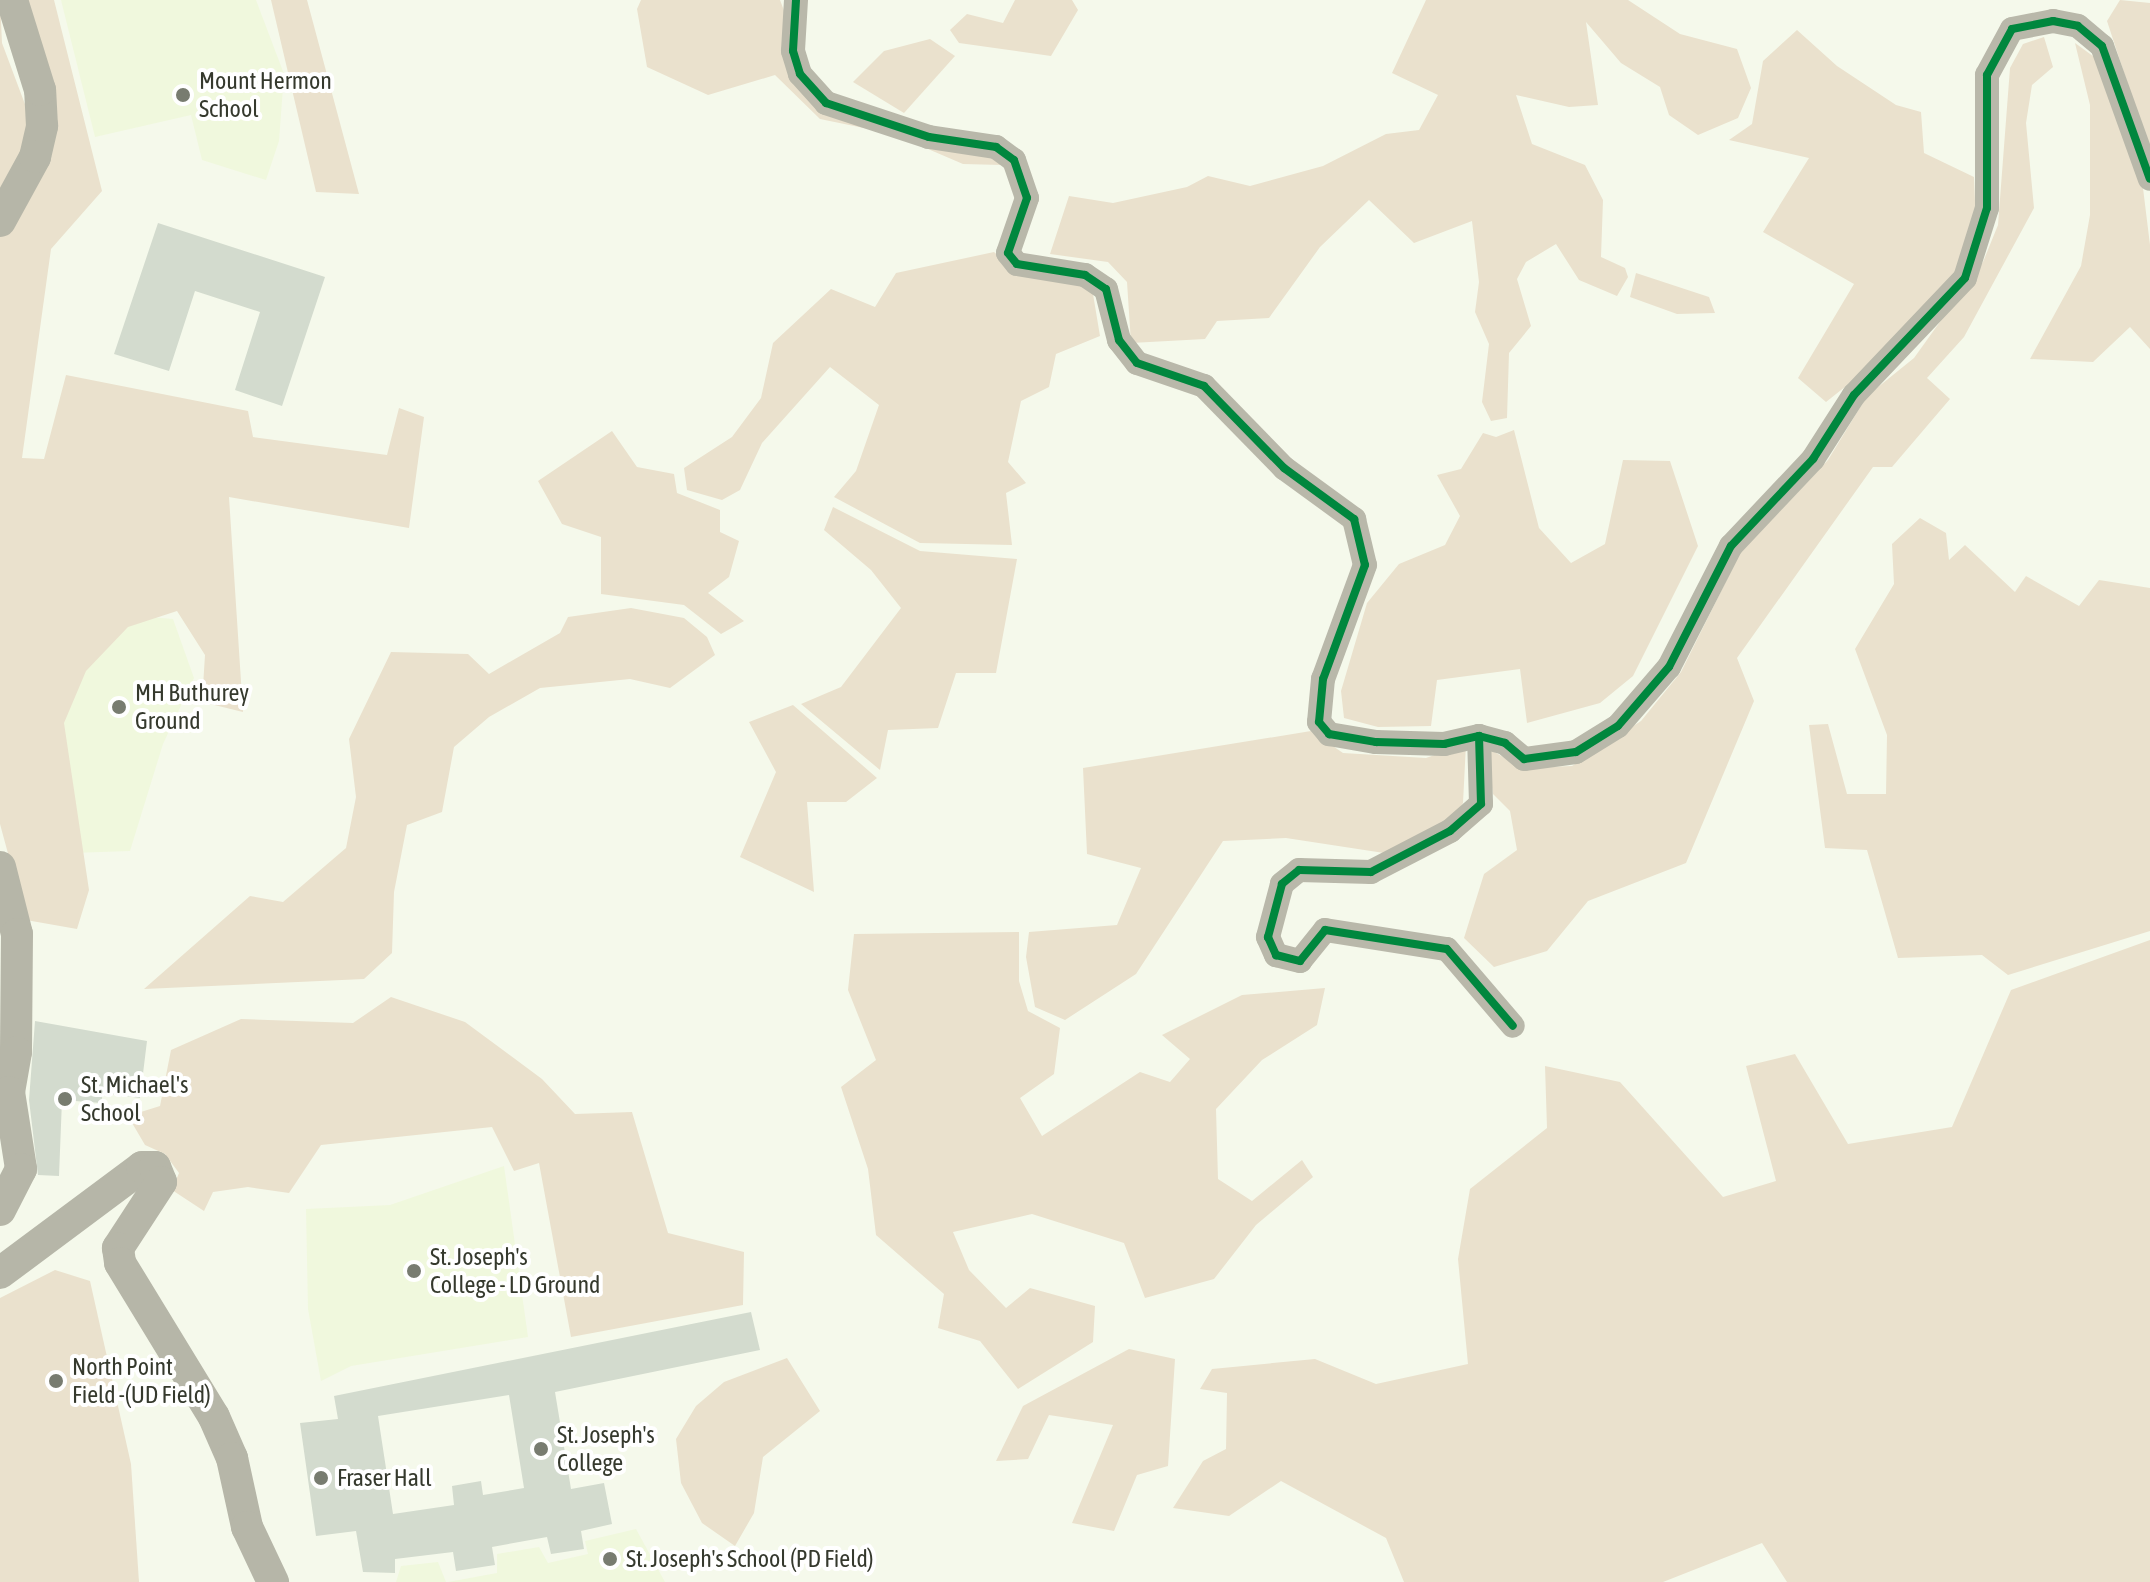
<!DOCTYPE html>
<html>
<head>
<meta charset="utf-8">
<style>
  body { margin:0 }
  #map { position:relative; width:2150px; height:1582px; overflow:hidden; background:#f5f9eb; font-family:"Asap Condensed",sans-serif }
  div>[style] { position:absolute }
  .built>* { inset:0; background:#f0f8dd }
  .green>* { inset:0; background:#eae1cd }
  .building>* { inset:0; background:#d3dbce }
  .minor>* { height:24px; margin:-12px; padding:0 12px; transform-origin:12px; border-radius:12px; background:#b9b8aa }
  .secondary>* { height:32px; margin:-16px; padding:0 16px; transform-origin:16px; border-radius:16px; background:#b6b6a8 }
  .cycleway>* { height:8px; margin:-4px; padding:0 4px; transform-origin:4px; border-radius:4px; background:#00873e }
  .dots>* { width:22px; height:22px; translate:-50% -50%; box-sizing:border-box; border:4px solid #fff; border-radius:50% }
  span { translate:-50% -50%; white-space:nowrap; text-align:center; line-height:1.15; -webkit-text-stroke:8px #fff; paint-order:stroke }
  .poi-label { font-size:24px; color:#35392d }
  .left { translate:0 -50%; text-align:left }
</style>
</head>
<body>
<div id="map">
  <div class="built">
    <i style="clip-path:polygon(61px 0,256px 0,284px 74px,279px 141px,266px 180px,202px 160px,191px 115px,95px 137px)"></i>
    <i style="clip-path:polygon(125px 615px,173px 619px,194px 678px,163px 744px,130px 851px,72px 853px,48px 737px,74px 663px)"></i>
    <i style="clip-path:polygon(504px 1166px,528px 1337px,351px 1366px,321px 1381px,308px 1309px,306px 1209px,390px 1205px)"></i>
    <i style="clip-path:polygon(636px 1529px,665px 1582px,448px 1582px,497px 1573px,497px 1554px,539px 1547px,548px 1563px,588px 1554px,585px 1541px)"></i>
    <i style="clip-path:polygon(438px 1562px,446px 1582px,396px 1582px,401px 1566px)"></i>
  </div>
  <div class="green">
    <i style="clip-path:polygon(0 0,2px 43px,32px 123px,19px 165px,0 194px)"></i>
    <i style="clip-path:polygon(20px 0,54px 0,102px 191px,51px 249px,22px 458px,44px 459px,66px 375px,248px 411px,253px 437px,387px 455px,399px 408px,424px 417px,409px 528px,229px 497px,243px 712px,202px 702px,205px 655px,177px 611px,128px 627px,86px 671px,64px 723px,89px 890px,77px 929px,26px 920px,0 824px,0 235px,41px 159px)"></i>
    <i style="clip-path:polygon(271px 0,307px 0,359px 194px,316px 192px)"></i>
    <i style="clip-path:polygon(641px 0,780px 0,822px 112px,997px 154px,1002px 165px,963px 164px,893px 134px,820px 119px,775px 75px,708px 95px,647px 67px,637px 9px)"></i>
    <i style="clip-path:polygon(1015px 0,1072px 0,1078px 10px,1051px 56px,959px 43px,950px 30px,967px 14px,1003px 23px)"></i>
    <i style="clip-path:polygon(1426px 0,1628px 0,1680px 34px,1737px 49px,1751px 88px,1738px 118px,1698px 135px,1669px 115px,1660px 87px,1621px 63px,1586px 22px,1598px 105px,1569px 107px,1516px 95px,1532px 144px,1585px 165px,1603px 200px,1601px 257px,1625px 268px,1628px 277px,1617px 296px,1579px 280px,1556px 244px,1526px 262px,1517px 279px,1531px 326px,1509px 353px,1507px 418px,1491px 421px,1482px 402px,1489px 344px,1475px 312px,1479px 282px,1472px 221px,1414px 243px,1369px 200px,1320px 247px,1269px 318px,1217px 321px,1205px 339px,1131px 343px,1127px 282px,1108px 262px,1050px 254px,1069px 196px,1113px 203px,1187px 187px,1208px 176px,1250px 186px,1323px 166px,1386px 134px,1419px 130px,1438px 95px,1392px 73px)"></i>
    <i style="clip-path:polygon(2120px 0,2150px 3px,2150px 152px,2107px 21px)"></i>
    <i style="clip-path:polygon(1797px 30px,1837px 66px,1896px 105px,1921px 112px,1924px 153px,1974px 177px,1976px 224px,1960px 269px,1870px 367px,1826px 402px,1798px 378px,1854px 284px,1763px 232px,1809px 158px,1729px 140px,1752px 124px,1763px 61px)"></i>
    <i style="clip-path:polygon(2044px 37px,2053px 67px,2032px 85px,2026px 123px,2034px 208px,1964px 337px,1927px 378px,1950px 399px,1892px 467px,1873px 467px,1737px 658px,1754px 701px,1686px 863px,1588px 901px,1547px 951px,1494px 967px,1464px 938px,1484px 874px,1517px 850px,1510px 811px,1493px 794px,1486px 747px,1522px 768px,1572px 766px,1641px 721px,1681px 672px,1740px 553px,1828px 460px,1867px 396px,1914px 358px,1983px 262px,1998px 225px,2010px 68px,2023px 44px)"></i>
    <i style="clip-path:polygon(930px 39px,955px 56px,904px 113px,853px 82px,884px 51px)"></i>
    <i style="clip-path:polygon(2075px 43px,2097px 59px,2143px 188px,2150px 245px,2150px 349px,2130px 327px,2093px 362px,2030px 359px,2081px 266px,2090px 215px,2090px 105px)"></i>
    <i style="clip-path:polygon(994px 252px,1014px 269px,1080px 277px,1093px 294px,1100px 336px,1056px 354px,1049px 387px,1021px 401px,1008px 462px,1026px 483px,1006px 493px,1012px 545px,920px 543px,834px 497px,856px 471px,879px 405px,830px 367px,762px 443px,740px 490px,722px 500px,687px 490px,684px 468px,732px 437px,761px 398px,773px 343px,831px 289px,875px 307px,896px 273px)"></i>
    <i style="clip-path:polygon(1636px 273px,1709px 297px,1715px 313px,1677px 314px,1630px 297px)"></i>
    <i style="clip-path:polygon(1514px 430px,1539px 528px,1571px 563px,1605px 544px,1623px 460px,1670px 461px,1698px 546px,1633px 676px,1600px 703px,1527px 723px,1520px 669px,1437px 680px,1431px 726px,1378px 727px,1344px 718px,1341px 691px,1367px 603px,1399px 564px,1445px 545px,1460px 516px,1437px 475px,1461px 469px,1483px 433px,1496px 437px)"></i>
    <i style="clip-path:polygon(612px 431px,637px 467px,674px 474px,677px 493px,720px 510px,720px 532px,739px 541px,729px 577px,708px 593px,744px 621px,721px 634px,684px 605px,601px 594px,601px 537px,562px 524px,538px 481px)"></i>
    <i style="clip-path:polygon(833px 507px,920px 551px,1017px 559px,996px 673px,956px 673px,938px 728px,888px 730px,880px 770px,801px 704px,841px 687px,901px 608px,871px 570px,824px 530px)"></i>
    <i style="clip-path:polygon(1920px 518px,1946px 533px,1949px 560px,1965px 545px,2015px 592px,2026px 576px,2079px 606px,2099px 580px,2150px 588px,2150px 931px,2008px 975px,1982px 955px,1898px 958px,1867px 850px,1825px 848px,1809px 725px,1828px 724px,1847px 794px,1886px 794px,1887px 735px,1855px 649px,1894px 584px,1892px 544px)"></i>
    <i style="clip-path:polygon(631px 608px,684px 618px,707px 637px,715px 655px,670px 688px,630px 679px,540px 688px,489px 717px,454px 747px,442px 812px,407px 825px,394px 892px,392px 953px,364px 979px,144px 989px,250px 896px,283px 902px,346px 848px,356px 797px,349px 739px,391px 652px,468px 654px,489px 674px,560px 633px,568px 617px)"></i>
    <i style="clip-path:polygon(793px 705px,877px 778px,846px 802px,807px 802px,814px 892px,740px 857px,776px 772px,749px 722px)"></i>
    <i style="clip-path:polygon(1311px 731px,1343px 753px,1426px 758px,1466px 744px,1463px 803px,1452px 819px,1384px 853px,1286px 838px,1223px 841px,1136px 974px,1065px 1020px,1035px 1007px,1026px 957px,1029px 932px,1117px 925px,1141px 868px,1087px 854px,1083px 768px)"></i>
    <i style="clip-path:polygon(1019px 932px,1019px 981px,1028px 1011px,1060px 1028px,1054px 1074px,1020px 1098px,1042px 1136px,1140px 1072px,1170px 1082px,1190px 1059px,1162px 1035px,1242px 995px,1325px 988px,1317px 1025px,1262px 1060px,1216px 1109px,1218px 1179px,1252px 1201px,1302px 1160px,1313px 1177px,1256px 1225px,1214px 1279px,1145px 1298px,1124px 1243px,1032px 1214px,953px 1232px,969px 1270px,1006px 1308px,1030px 1288px,1095px 1306px,1093px 1342px,1018px 1389px,980px 1341px,938px 1328px,944px 1294px,876px 1235px,868px 1169px,841px 1087px,876px 1060px,848px 990px,854px 934px)"></i>
    <i style="clip-path:polygon(2150px 940px,2150px 1582px,1787px 1582px,1762px 1543px,1663px 1582px,1404px 1582px,1386px 1538px,1281px 1481px,1229px 1516px,1173px 1508px,1203px 1461px,1226px 1449px,1227px 1393px,1200px 1389px,1212px 1369px,1315px 1359px,1376px 1384px,1468px 1364px,1458px 1259px,1470px 1189px,1547px 1128px,1545px 1066px,1620px 1082px,1723px 1197px,1776px 1181px,1746px 1066px,1795px 1054px,1848px 1144px,1952px 1127px,2011px 990px)"></i>
    <i style="clip-path:polygon(391px 997px,465px 1022px,542px 1079px,575px 1114px,632px 1112px,668px 1233px,744px 1252px,743px 1305px,571px 1337px,539px 1163px,514px 1171px,492px 1127px,321px 1145px,289px 1193px,248px 1187px,213px 1192px,204px 1211px,172px 1190px,179px 1173px,165px 1154px,145px 1145px,128px 1116px,160px 1106px,171px 1050px,241px 1019px,353px 1023px)"></i>
    <i style="clip-path:polygon(55px 1270px,90px 1281px,131px 1464px,139px 1582px,0 1582px,0 1298px)"></i>
    <i style="clip-path:polygon(1129px 1349px,1175px 1359px,1168px 1466px,1137px 1475px,1114px 1531px,1072px 1523px,1113px 1425px,1049px 1415px,1028px 1459px,996px 1461px,1023px 1406px)"></i>
    <i style="clip-path:polygon(787px 1358px,820px 1411px,763px 1457px,754px 1513px,735px 1546px,702px 1523px,681px 1483px,676px 1439px,696px 1406px,724px 1382px)"></i>
  </div>
  <div class="building">
    <i style="clip-path:polygon(158px 223px,325px 277px,282px 406px,235px 390px,260px 312px,195px 291px,169px 371px,114px 354px)"></i>
    <i style="clip-path:polygon(35px 1021px,147px 1041px,140px 1098px,103px 1093px,101px 1103px,62px 1100px,59px 1176px,38px 1175px,29px 1100px)"></i>
    <i style="clip-path:polygon(evenodd,751px 1312px,760px 1350px,555px 1392px,571px 1489px,604px 1483px,612px 1524px,581px 1531px,584px 1549px,551px 1554px,547px 1537px,492px 1547px,495px 1565px,456px 1571px,453px 1552px,395px 1559px,395px 1573px,363px 1572px,356px 1531px,316px 1536px,300px 1423px,338px 1419px,334px 1396px,751px 1312px,509px 1395px,524px 1488px,483px 1495px,481px 1481px,452px 1486px,454px 1505px,393px 1514px,378px 1416px,509px 1395px)"></i>
  </div>
  <div class="minor">
    <i style="left:796px;top:0;width:51px;rotate:93.4deg"></i>
    <i style="left:793px;top:51px;width:24px;rotate:73deg"></i>
    <i style="left:800px;top:74px;width:39px;rotate:48deg"></i>
    <i style="left:826px;top:103px;width:108px;rotate:18.3deg"></i>
    <i style="left:929px;top:137px;width:68px;rotate:8.5deg"></i>
    <i style="left:996px;top:147px;width:22px;rotate:36deg"></i>
    <i style="left:1014px;top:160px;width:40px;rotate:71.1deg"></i>
    <i style="left:1027px;top:198px;width:58px;rotate:109.1deg"></i>
    <i style="left:1008px;top:253px;width:14px;rotate:51deg"></i>
    <i style="left:1017px;top:264px;width:69px;rotate:9.2deg"></i>
    <i style="left:1085px;top:275px;width:25px;rotate:34deg"></i>
    <i style="left:1106px;top:289px;width:53px;rotate:75.7deg"></i>
    <i style="left:1119px;top:340px;width:29px;rotate:52deg"></i>
    <i style="left:1137px;top:363px;width:71px;rotate:18.9deg"></i>
    <i style="left:1204px;top:386px;width:115px;rotate:45.7deg"></i>
    <i style="left:1284px;top:468px;width:87px;rotate:36.1deg"></i>
    <i style="left:1354px;top:519px;width:47px;rotate:76.6deg"></i>
    <i style="left:1365px;top:565px;width:121px;rotate:110.2deg"></i>
    <i style="left:1323px;top:679px;width:43px;rotate:95.3deg"></i>
    <i style="left:1319px;top:722px;width:16px;rotate:50deg"></i>
    <i style="left:1329px;top:734px;width:48px;rotate:9.7deg"></i>
    <i style="left:1376px;top:742px;width:68px;rotate:1.7deg"></i>
    <i style="left:1444px;top:744px;width:36px;rotate:-13deg"></i>
    <i style="left:1479px;top:736px;width:68px;rotate:88.3deg"></i>
    <i style="left:1481px;top:804px;width:41px;rotate:138.9deg"></i>
    <i style="left:1450px;top:831px;width:89px;rotate:152.6deg"></i>
    <i style="left:1371px;top:872px;width:72px;rotate:-178.4deg"></i>
    <i style="left:1299px;top:870px;width:22px;rotate:141deg"></i>
    <i style="left:1282px;top:884px;width:55px;rotate:104.8deg"></i>
    <i style="left:1268px;top:937px;width:20px;rotate:66deg"></i>
    <i style="left:1276px;top:955px;width:25px;rotate:14deg"></i>
    <i style="left:1300px;top:961px;width:40px;rotate:-51deg"></i>
    <i style="left:1325px;top:930px;width:123px;rotate:8.9deg"></i>
    <i style="left:1447px;top:949px;width:101px;rotate:49.4deg"></i>
    <i style="left:1479px;top:736px;width:27px;rotate:15deg"></i>
    <i style="left:1505px;top:743px;width:25px;rotate:40deg"></i>
    <i style="left:1524px;top:759px;width:52px;rotate:-7.7deg"></i>
    <i style="left:1576px;top:752px;width:49px;rotate:-31.8deg"></i>
    <i style="left:1618px;top:726px;width:78px;rotate:-49.2deg"></i>
    <i style="left:1669px;top:667px;width:136px;rotate:-62.9deg"></i>
    <i style="left:1731px;top:546px;width:120px;rotate:-46.7deg"></i>
    <i style="left:1813px;top:459px;width:76px;rotate:-57.4deg"></i>
    <i style="left:1854px;top:395px;width:161px;rotate:-46.5deg"></i>
    <i style="left:1965px;top:278px;width:73px;rotate:-72.6deg"></i>
    <i style="left:1987px;top:208px;width:133px;rotate:-90deg"></i>
    <i style="left:1987px;top:75px;width:52px;rotate:-61.5deg"></i>
    <i style="left:2012px;top:29px;width:42px;rotate:-11deg"></i>
    <i style="left:2053px;top:21px;width:25px;rotate:11deg"></i>
    <i style="left:2078px;top:26px;width:31px;rotate:40deg"></i>
    <i style="left:2102px;top:46px;width:141px;rotate:70.2deg"></i>
  </div>
  <div class="secondary">
    <i style="left:0;top:221px;width:73px;rotate:-61.3deg"></i>
    <i style="left:35px;top:157px;width:32px;rotate:-77deg"></i>
    <i style="left:42px;top:126px;width:36px;rotate:-93deg"></i>
    <i style="left:40px;top:90px;width:94px;rotate:-107.3deg"></i>
    <i style="left:0;top:867px;width:69px;rotate:75.8deg"></i>
    <i style="left:17px;top:934px;width:118px;rotate:90.5deg"></i>
    <i style="left:16px;top:1052px;width:41px;rotate:99.9deg"></i>
    <i style="left:9px;top:1092px;width:78px;rotate:81.1deg"></i>
    <i style="left:21px;top:1169px;width:46px;rotate:117.1deg"></i>
    <i style="left:0;top:1273px;width:177px;rotate:-36.7deg"></i>
    <i style="left:142px;top:1167px;width:13px"></i>
    <i style="left:155px;top:1167px;width:16px;rotate:68deg"></i>
    <i style="left:161px;top:1182px;width:79px;rotate:123.1deg"></i>
    <i style="left:118px;top:1248px;width:15px;rotate:82deg"></i>
    <i style="left:120px;top:1263px;width:180px;rotate:58.6deg"></i>
    <i style="left:214px;top:1417px;width:45px;rotate:66.3deg"></i>
    <i style="left:232px;top:1458px;width:71px;rotate:77.7deg"></i>
    <i style="left:247px;top:1527px;width:61px;rotate:64.7deg"></i>
  </div>
  <div class="cycleway">
    <i style="left:796px;top:0;width:51px;rotate:93.4deg"></i>
    <i style="left:793px;top:51px;width:24px;rotate:73deg"></i>
    <i style="left:800px;top:74px;width:39px;rotate:48deg"></i>
    <i style="left:826px;top:103px;width:108px;rotate:18.3deg"></i>
    <i style="left:929px;top:137px;width:68px;rotate:8.5deg"></i>
    <i style="left:996px;top:147px;width:22px;rotate:36deg"></i>
    <i style="left:1014px;top:160px;width:40px;rotate:71.1deg"></i>
    <i style="left:1027px;top:198px;width:58px;rotate:109.1deg"></i>
    <i style="left:1008px;top:253px;width:14px;rotate:51deg"></i>
    <i style="left:1017px;top:264px;width:69px;rotate:9.2deg"></i>
    <i style="left:1085px;top:275px;width:25px;rotate:34deg"></i>
    <i style="left:1106px;top:289px;width:53px;rotate:75.7deg"></i>
    <i style="left:1119px;top:340px;width:29px;rotate:52deg"></i>
    <i style="left:1137px;top:363px;width:71px;rotate:18.9deg"></i>
    <i style="left:1204px;top:386px;width:115px;rotate:45.7deg"></i>
    <i style="left:1284px;top:468px;width:87px;rotate:36.1deg"></i>
    <i style="left:1354px;top:519px;width:47px;rotate:76.6deg"></i>
    <i style="left:1365px;top:565px;width:121px;rotate:110.2deg"></i>
    <i style="left:1323px;top:679px;width:43px;rotate:95.3deg"></i>
    <i style="left:1319px;top:722px;width:16px;rotate:50deg"></i>
    <i style="left:1329px;top:734px;width:48px;rotate:9.7deg"></i>
    <i style="left:1376px;top:742px;width:68px;rotate:1.7deg"></i>
    <i style="left:1444px;top:744px;width:36px;rotate:-13deg"></i>
    <i style="left:1479px;top:736px;width:68px;rotate:88.3deg"></i>
    <i style="left:1481px;top:804px;width:41px;rotate:138.9deg"></i>
    <i style="left:1450px;top:831px;width:89px;rotate:152.6deg"></i>
    <i style="left:1371px;top:872px;width:72px;rotate:-178.4deg"></i>
    <i style="left:1299px;top:870px;width:22px;rotate:141deg"></i>
    <i style="left:1282px;top:884px;width:55px;rotate:104.8deg"></i>
    <i style="left:1268px;top:937px;width:20px;rotate:66deg"></i>
    <i style="left:1276px;top:955px;width:25px;rotate:14deg"></i>
    <i style="left:1300px;top:961px;width:40px;rotate:-51deg"></i>
    <i style="left:1325px;top:930px;width:123px;rotate:8.9deg"></i>
    <i style="left:1447px;top:949px;width:101px;rotate:49.4deg"></i>
    <i style="left:1479px;top:736px;width:27px;rotate:15deg"></i>
    <i style="left:1505px;top:743px;width:25px;rotate:40deg"></i>
    <i style="left:1524px;top:759px;width:52px;rotate:-7.7deg"></i>
    <i style="left:1576px;top:752px;width:49px;rotate:-31.8deg"></i>
    <i style="left:1618px;top:726px;width:78px;rotate:-49.2deg"></i>
    <i style="left:1669px;top:667px;width:136px;rotate:-62.9deg"></i>
    <i style="left:1731px;top:546px;width:120px;rotate:-46.7deg"></i>
    <i style="left:1813px;top:459px;width:76px;rotate:-57.4deg"></i>
    <i style="left:1854px;top:395px;width:161px;rotate:-46.5deg"></i>
    <i style="left:1965px;top:278px;width:73px;rotate:-72.6deg"></i>
    <i style="left:1987px;top:208px;width:133px;rotate:-90deg"></i>
    <i style="left:1987px;top:75px;width:52px;rotate:-61.5deg"></i>
    <i style="left:2012px;top:29px;width:42px;rotate:-11deg"></i>
    <i style="left:2053px;top:21px;width:25px;rotate:11deg"></i>
    <i style="left:2078px;top:26px;width:31px;rotate:40deg"></i>
    <i style="left:2102px;top:46px;width:141px;rotate:70.2deg"></i>
  </div>
  <div class="dots">
    <i style="left:183px;top:95px;background:#787c70"></i>
    <i style="left:119px;top:707px;background:#787c70"></i>
    <i style="left:65px;top:1099px;background:#787c70"></i>
    <i style="left:414px;top:1271px;background:#787c70"></i>
    <i style="left:56px;top:1381px;background:#787c70"></i>
    <i style="left:541px;top:1449px;background:#787c70"></i>
    <i style="left:321px;top:1478px;background:#787c70"></i>
    <i style="left:610px;top:1559px;background:#787c70"></i>
  </div>
  <div class="poi-label">
    <span class="left" style="left:199px;top:95px">Mount Hermon<br>School</span>
    <span class="left" style="left:135px;top:707px">MH Buthurey<br>Ground</span>
    <span class="left" style="left:81px;top:1099px">St. Michael's<br>School</span>
    <span class="left" style="left:430px;top:1271px">St. Joseph's<br>College - LD Ground</span>
    <span class="left" style="left:72px;top:1381px">North Point<br>Field -(UD Field)</span>
    <span class="left" style="left:557px;top:1449px">St. Joseph's<br>College</span>
    <span class="left" style="left:337px;top:1478px">Fraser Hall</span>
    <span class="left" style="left:626px;top:1559px">St. Joseph's School (PD Field)</span>
  </div>
</div>
</body>
</html>
